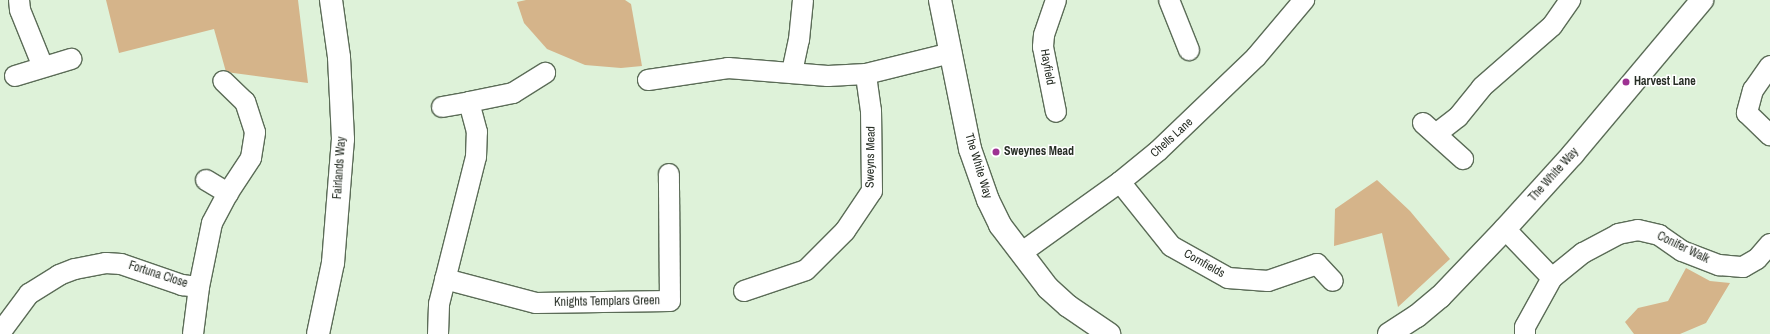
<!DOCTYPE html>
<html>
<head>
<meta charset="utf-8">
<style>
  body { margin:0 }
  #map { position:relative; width:1770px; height:334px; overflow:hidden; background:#def2d9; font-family:"Archivo Narrow",sans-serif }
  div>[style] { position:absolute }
  .green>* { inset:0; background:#d5b48a }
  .roads { filter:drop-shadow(1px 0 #5b6c57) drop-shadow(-1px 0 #5b6c57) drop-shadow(0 1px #5b6c57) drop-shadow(0 -1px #5b6c57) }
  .minor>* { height:20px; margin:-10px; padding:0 10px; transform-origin:10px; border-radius:10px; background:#fff }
  .tertiary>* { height:22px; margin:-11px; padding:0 11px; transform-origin:11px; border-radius:11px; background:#fff }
  .secondary>* { height:22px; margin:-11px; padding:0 11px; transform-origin:11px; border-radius:11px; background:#fff }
  .dots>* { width:11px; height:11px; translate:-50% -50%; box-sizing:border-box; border:2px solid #fff; border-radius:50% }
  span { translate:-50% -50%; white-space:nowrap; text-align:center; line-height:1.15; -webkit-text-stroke:3px #fff; paint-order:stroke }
  .street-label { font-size:12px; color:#272e25 }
  .poi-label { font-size:12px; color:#272e25; font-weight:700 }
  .left { translate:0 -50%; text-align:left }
</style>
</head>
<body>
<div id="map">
  <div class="green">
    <i style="clip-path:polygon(106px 0,298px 0,308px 83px,226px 72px,214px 29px,119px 53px)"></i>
    <i style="clip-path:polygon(526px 0,625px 0,631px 4px,642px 66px,621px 68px,585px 65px,547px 49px,524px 23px,517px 2px)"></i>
    <i style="clip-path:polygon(1377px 180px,1410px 211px,1450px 259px,1398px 307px,1382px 233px,1334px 246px,1335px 209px)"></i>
    <i style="clip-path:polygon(1686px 268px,1710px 281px,1730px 283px,1706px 323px,1680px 334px,1634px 334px,1625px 322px,1638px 308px,1668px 301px)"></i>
  </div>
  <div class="roads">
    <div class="minor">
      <i style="left:19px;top:0;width:10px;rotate:84deg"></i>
      <i style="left:20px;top:10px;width:61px;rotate:68deg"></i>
      <i style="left:1056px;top:0;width:37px;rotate:109deg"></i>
      <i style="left:1044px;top:35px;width:12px;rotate:95deg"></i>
      <i style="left:1043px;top:47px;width:66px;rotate:78.7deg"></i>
      <i style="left:1169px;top:0;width:54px;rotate:68.2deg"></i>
      <i style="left:1770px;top:66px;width:29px;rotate:125deg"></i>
      <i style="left:1753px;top:90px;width:24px;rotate:105deg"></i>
      <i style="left:1747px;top:113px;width:32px;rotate:44deg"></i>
      <i style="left:792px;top:72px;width:33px;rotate:-78deg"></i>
      <i style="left:799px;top:40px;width:40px;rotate:-84.3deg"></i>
      <i style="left:15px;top:76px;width:59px;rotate:-16.9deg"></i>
      <i style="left:648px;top:80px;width:81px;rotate:-8.5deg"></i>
      <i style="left:728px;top:68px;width:100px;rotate:4.6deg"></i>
      <i style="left:828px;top:76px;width:38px;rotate:-3deg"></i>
      <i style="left:442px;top:107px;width:27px;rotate:-10deg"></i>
      <i style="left:1423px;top:123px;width:54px;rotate:42deg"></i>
      <i style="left:1436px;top:134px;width:28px;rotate:-38deg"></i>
      <i style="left:1458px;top:117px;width:38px;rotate:-51deg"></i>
      <i style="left:1482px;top:87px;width:93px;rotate:-41.1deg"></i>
      <i style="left:1552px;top:26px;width:32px;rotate:-55deg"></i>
      <i style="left:206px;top:180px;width:26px;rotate:31deg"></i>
      <i style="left:1120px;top:182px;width:82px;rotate:51.4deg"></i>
      <i style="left:1171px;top:246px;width:65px;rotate:29.3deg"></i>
      <i style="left:1228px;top:278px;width:40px;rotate:4.3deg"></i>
      <i style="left:1268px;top:281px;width:52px;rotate:-19.1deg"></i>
      <i style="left:1317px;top:264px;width:23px;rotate:47deg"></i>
      <i style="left:1505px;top:229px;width:68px;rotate:46.2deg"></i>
      <i style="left:1552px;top:278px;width:56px;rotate:118.9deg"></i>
      <i style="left:1525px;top:327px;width:7px;rotate:90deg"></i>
      <i style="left:1021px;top:253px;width:122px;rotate:-35.6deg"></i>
      <i style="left:1120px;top:182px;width:49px;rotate:-39.2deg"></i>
      <i style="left:1158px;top:151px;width:136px;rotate:-43.8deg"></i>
      <i style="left:1256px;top:57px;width:75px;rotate:-49.9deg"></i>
      <i style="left:1552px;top:278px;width:40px;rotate:-39deg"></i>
      <i style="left:1583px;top:253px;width:40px;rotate:-28deg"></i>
      <i style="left:1618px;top:234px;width:20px;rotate:-11deg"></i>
      <i style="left:1638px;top:230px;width:22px;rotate:13deg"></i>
      <i style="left:1659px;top:235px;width:28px;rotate:35deg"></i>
      <i style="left:1682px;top:251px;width:40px;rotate:21deg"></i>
      <i style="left:1719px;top:265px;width:24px;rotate:5deg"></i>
      <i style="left:1743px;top:267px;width:16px;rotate:-30deg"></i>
      <i style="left:1757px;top:259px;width:20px;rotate:-49deg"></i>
      <i style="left:445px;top:279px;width:94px;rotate:14.8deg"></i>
      <i style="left:536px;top:303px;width:134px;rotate:-0.9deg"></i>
      <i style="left:670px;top:301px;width:127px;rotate:-90.5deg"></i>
      <i style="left:744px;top:291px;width:65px;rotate:-18.7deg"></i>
      <i style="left:806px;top:270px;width:55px;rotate:-45deg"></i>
      <i style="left:845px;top:231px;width:48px;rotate:-56deg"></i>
      <i style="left:872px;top:191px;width:80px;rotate:-90.7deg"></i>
      <i style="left:871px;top:111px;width:37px;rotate:-98deg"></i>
      <i style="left:866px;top:74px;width:88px;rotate:-13.9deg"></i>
      <i style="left:0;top:333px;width:49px;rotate:-53.4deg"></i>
      <i style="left:29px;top:294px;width:36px;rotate:-32deg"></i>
      <i style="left:59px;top:275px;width:17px;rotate:-21deg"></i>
      <i style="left:75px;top:269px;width:32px;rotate:-11deg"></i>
      <i style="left:106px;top:263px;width:15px;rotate:4deg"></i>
      <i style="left:121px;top:264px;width:65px;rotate:19deg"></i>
      <i style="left:182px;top:285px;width:17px;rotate:7deg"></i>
      <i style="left:193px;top:334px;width:47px;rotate:-82.7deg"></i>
      <i style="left:199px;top:287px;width:65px;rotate:-78.5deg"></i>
      <i style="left:212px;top:223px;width:34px;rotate:-62deg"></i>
      <i style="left:228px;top:193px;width:42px;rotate:-56.7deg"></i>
      <i style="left:251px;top:158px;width:26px;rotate:-81deg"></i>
      <i style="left:255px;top:132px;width:32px;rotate:-108deg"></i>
      <i style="left:245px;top:102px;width:30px;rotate:-136deg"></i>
      <i style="left:438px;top:334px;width:30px;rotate:-88deg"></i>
      <i style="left:439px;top:304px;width:152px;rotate:-75.9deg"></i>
      <i style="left:476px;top:157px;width:25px;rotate:-88deg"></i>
      <i style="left:477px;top:132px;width:31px;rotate:-105deg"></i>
      <i style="left:469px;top:102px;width:45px;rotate:-11.6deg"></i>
      <i style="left:513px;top:93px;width:38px;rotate:-32deg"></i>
    </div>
    <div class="tertiary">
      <i style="left:940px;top:0;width:152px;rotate:78.6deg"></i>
      <i style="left:970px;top:149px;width:54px;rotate:70.6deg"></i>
      <i style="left:988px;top:200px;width:28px;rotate:64deg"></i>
      <i style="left:1000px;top:225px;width:79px;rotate:52.7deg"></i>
      <i style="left:1048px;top:288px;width:27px;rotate:42deg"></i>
      <i style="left:1068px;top:306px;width:50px;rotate:34.3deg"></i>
      <i style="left:1389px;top:334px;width:33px;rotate:-33deg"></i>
      <i style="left:1417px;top:316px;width:30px;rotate:-40deg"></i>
      <i style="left:1440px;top:297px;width:94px;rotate:-46.3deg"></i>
      <i style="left:1505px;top:229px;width:101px;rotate:-47.8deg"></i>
      <i style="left:1573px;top:154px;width:201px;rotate:-50deg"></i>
    </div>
    <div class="secondary">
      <i style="left:318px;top:334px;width:73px;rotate:-78.1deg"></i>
      <i style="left:333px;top:263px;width:124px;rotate:-85.4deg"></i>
      <i style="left:343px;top:139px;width:82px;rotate:-92.8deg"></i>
      <i style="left:339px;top:57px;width:58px;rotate:-98deg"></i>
    </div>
  </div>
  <div class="dots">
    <i style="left:1626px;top:82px;background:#9e3293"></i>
    <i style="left:996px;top:152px;background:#9e3293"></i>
  </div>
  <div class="street-label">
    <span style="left:1047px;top:67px;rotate:80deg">Hayfield</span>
    <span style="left:1172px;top:138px;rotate:-42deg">Chells Lane</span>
    <span style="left:871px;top:157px;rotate:-89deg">Sweyns Mead</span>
    <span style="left:978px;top:166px;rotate:73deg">The White Way</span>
    <span style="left:340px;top:168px;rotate:-86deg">Fairlands Way</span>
    <span style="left:1554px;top:175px;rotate:-48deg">The White Way</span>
    <span style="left:1683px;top:248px;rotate:26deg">Conifer Walk</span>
    <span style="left:1204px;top:264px;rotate:29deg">Cornfields</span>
    <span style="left:158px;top:275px;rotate:18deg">Fortuna Close</span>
    <span style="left:607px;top:302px;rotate:-1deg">Knights Templars Green</span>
  </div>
  <div class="poi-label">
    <span class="left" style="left:1634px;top:82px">Harvest Lane</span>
    <span class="left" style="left:1004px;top:152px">Sweynes Mead</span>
  </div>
</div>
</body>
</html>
